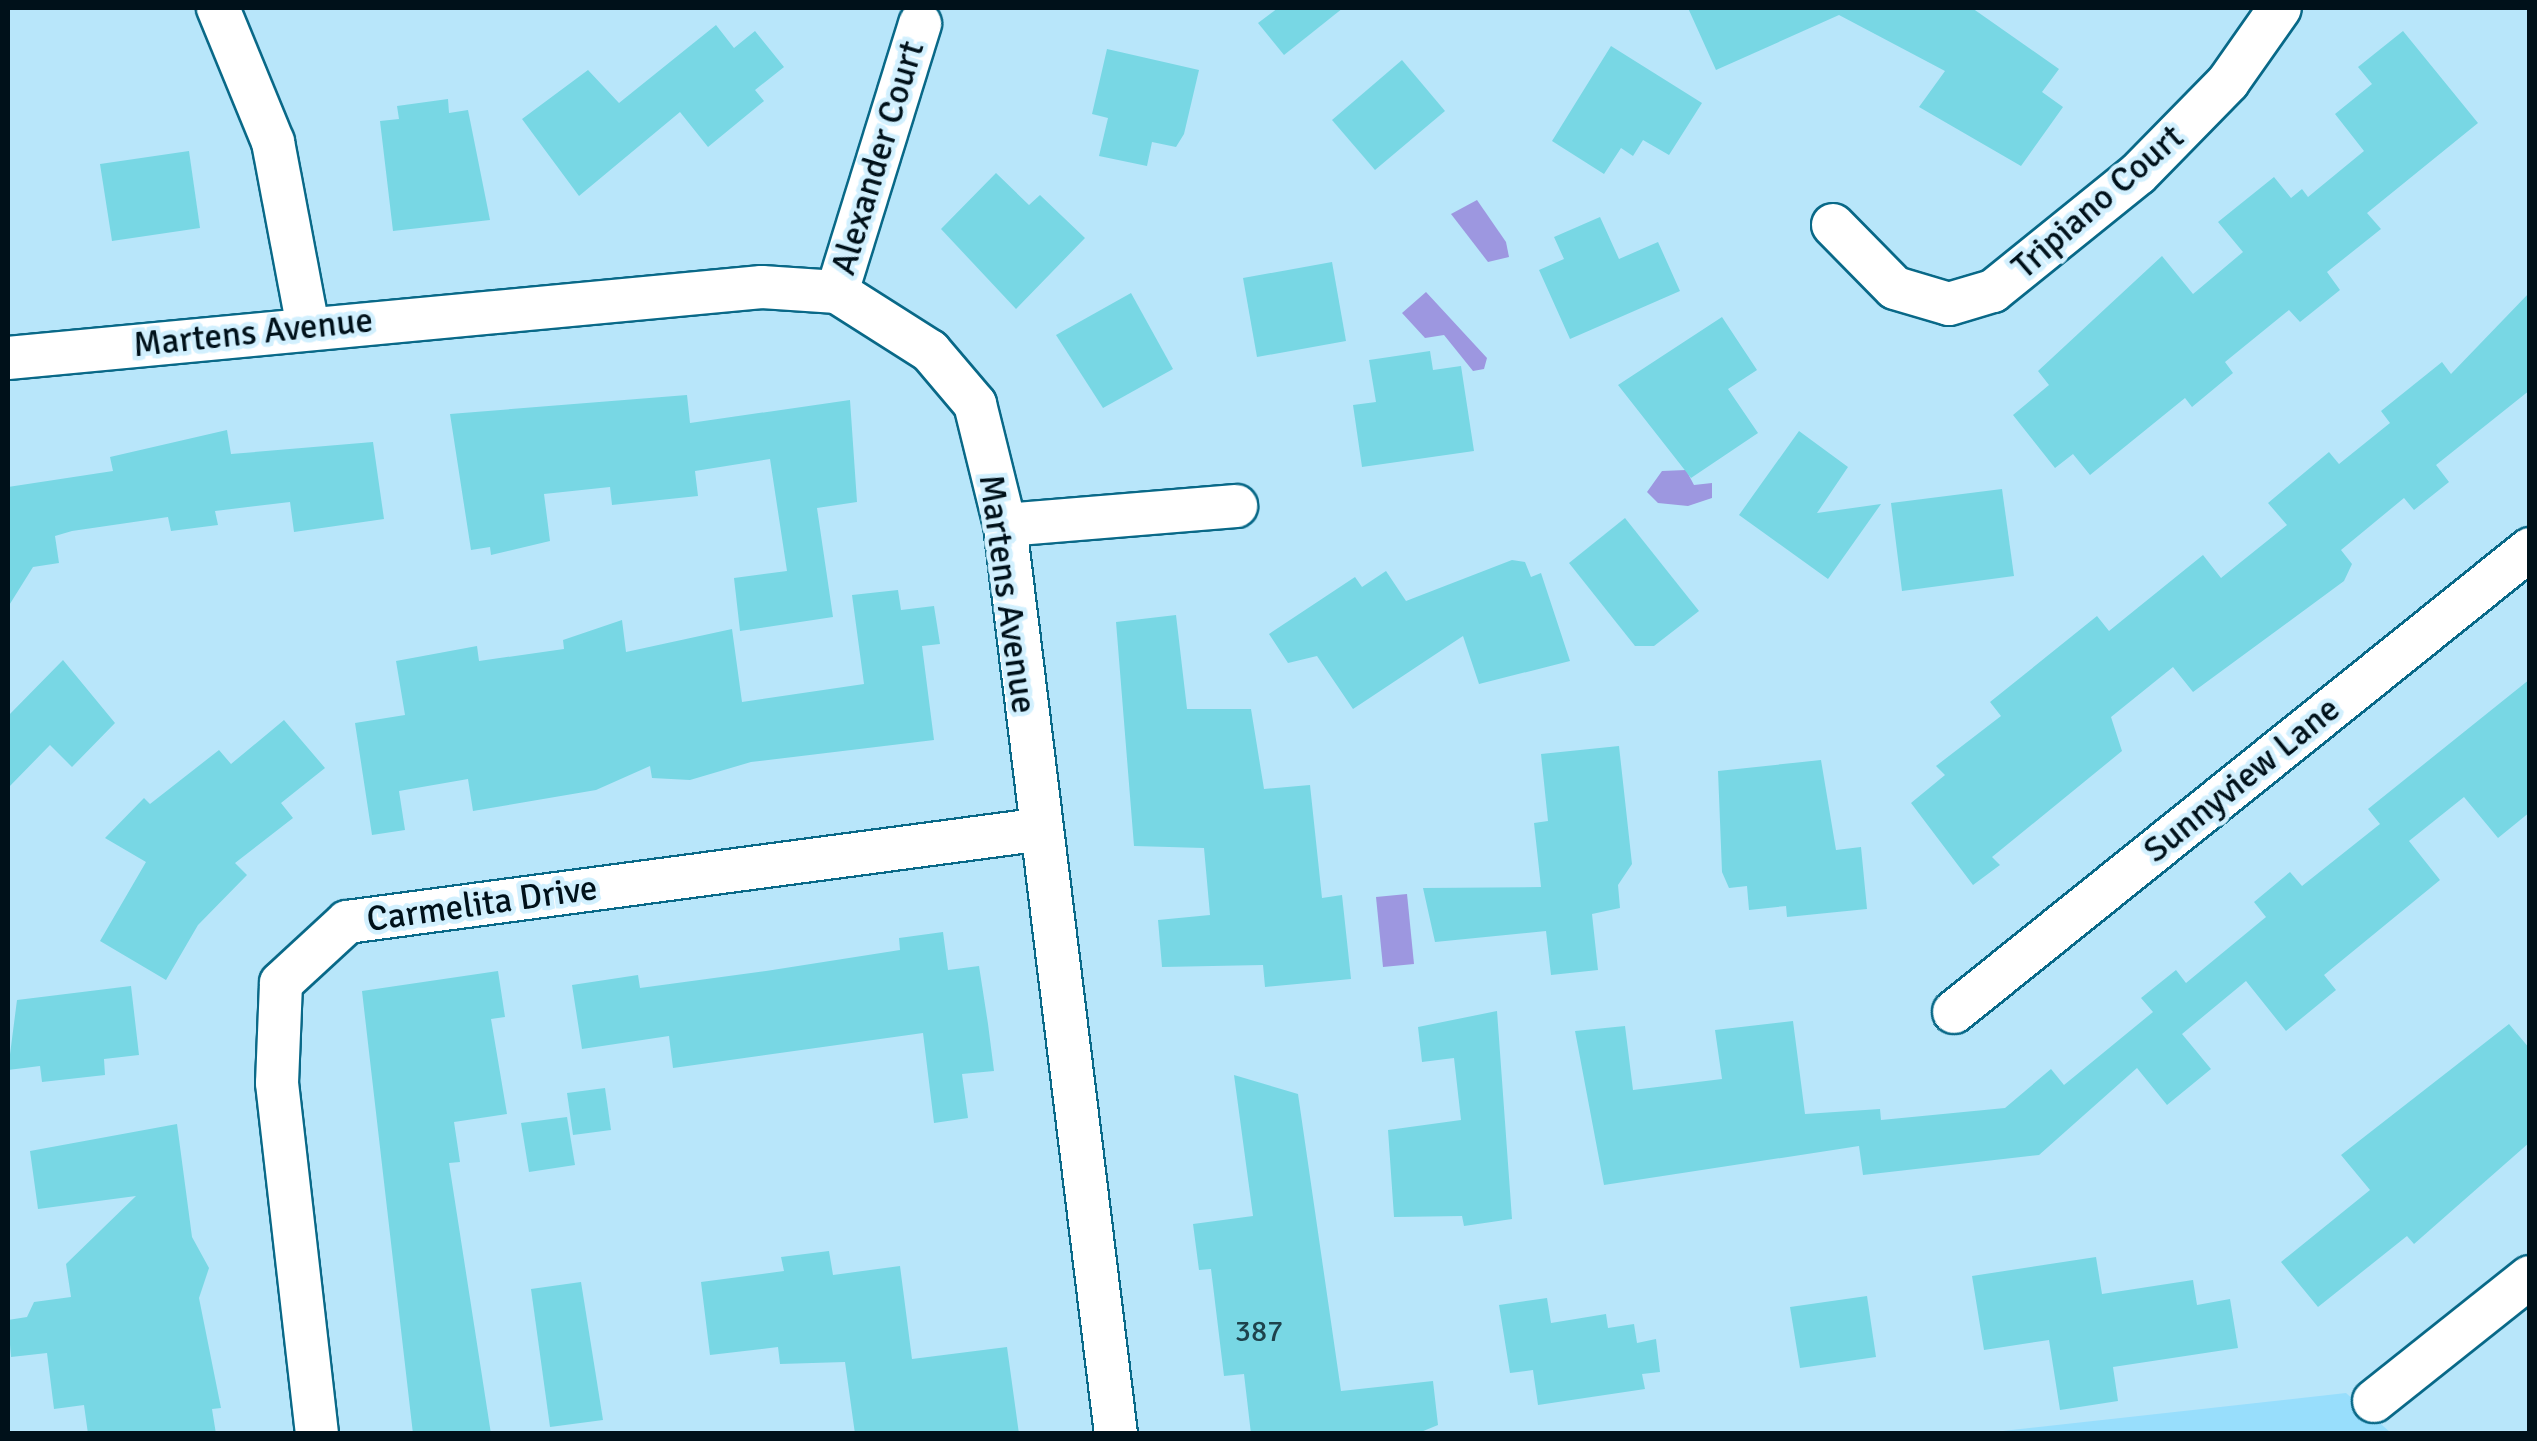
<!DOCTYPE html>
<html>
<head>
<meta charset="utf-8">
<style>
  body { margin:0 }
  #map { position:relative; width:2537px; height:1441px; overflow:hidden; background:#b8e6fa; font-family:Signika,sans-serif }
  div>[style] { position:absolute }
  .built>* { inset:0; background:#98defc }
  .water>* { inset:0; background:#9d97e0 }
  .building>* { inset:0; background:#78d7e4 }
  .roads { filter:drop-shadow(2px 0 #096988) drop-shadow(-2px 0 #096988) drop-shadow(0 2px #096988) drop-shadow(0 -2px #096988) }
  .street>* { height:42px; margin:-21px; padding:0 21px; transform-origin:21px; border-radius:21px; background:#fff }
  span { translate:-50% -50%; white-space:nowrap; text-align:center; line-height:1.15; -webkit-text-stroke:9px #d2f0fe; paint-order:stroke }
  .number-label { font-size:30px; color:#1e424c }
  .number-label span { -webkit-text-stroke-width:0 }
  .street-label { font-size:35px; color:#00111a }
  .frame { position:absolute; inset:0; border:10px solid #00111a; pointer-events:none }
</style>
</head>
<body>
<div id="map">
  <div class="built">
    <i style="clip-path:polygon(2346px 1393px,2391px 1433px,1976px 1434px)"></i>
  </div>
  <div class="water">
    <i style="clip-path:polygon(1477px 200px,1506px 242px,1509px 257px,1488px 262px,1451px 214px)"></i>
    <i style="clip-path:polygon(1426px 292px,1487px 358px,1484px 369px,1473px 371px,1444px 335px,1425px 338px,1402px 313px)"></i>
    <i style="clip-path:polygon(1686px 470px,1694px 485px,1712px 483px,1712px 498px,1688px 506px,1658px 503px,1647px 492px,1662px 471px)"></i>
    <i style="clip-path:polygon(1407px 894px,1414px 964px,1383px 967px,1376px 897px)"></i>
  </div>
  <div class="building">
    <i style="clip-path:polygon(1278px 8px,1343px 8px,1284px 55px,1258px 23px)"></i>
    <i style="clip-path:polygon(1688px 8px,1972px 8px,2059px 69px,2042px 92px,2063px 107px,2021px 166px,1919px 107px,1945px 71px,1839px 15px,1716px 70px)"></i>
    <i style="clip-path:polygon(716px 25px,734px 48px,755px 31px,784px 67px,755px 90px,764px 101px,708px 147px,680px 112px,579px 196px,522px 119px,588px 70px,619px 103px)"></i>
    <i style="clip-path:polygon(2403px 31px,2478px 123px,2367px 213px,2381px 229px,2327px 272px,2340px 290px,2300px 322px,2289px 310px,2225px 362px,2233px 373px,2192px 407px,2185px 398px,2090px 475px,2073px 454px,2055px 468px,2013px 415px,2049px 385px,2038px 371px,2162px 256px,2193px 294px,2243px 252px,2218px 222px,2274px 177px,2291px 198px,2302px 189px,2308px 197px,2364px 151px,2335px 114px,2372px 84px,2358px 67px)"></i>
    <i style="clip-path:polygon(1611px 46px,1702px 103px,1669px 155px,1643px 140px,1633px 156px,1621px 148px,1604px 174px,1552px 141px)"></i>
    <i style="clip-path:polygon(1107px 49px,1199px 70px,1184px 134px,1176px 147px,1152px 142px,1147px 166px,1099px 156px,1108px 118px,1092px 114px)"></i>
    <i style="clip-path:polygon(1402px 60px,1445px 111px,1375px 170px,1332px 120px)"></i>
    <i style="clip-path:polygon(448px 99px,449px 113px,468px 110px,490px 220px,393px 231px,380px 121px,399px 119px,397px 106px)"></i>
    <i style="clip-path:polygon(189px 151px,200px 228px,112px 241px,100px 164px)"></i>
    <i style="clip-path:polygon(996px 173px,1029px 205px,1040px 195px,1085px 238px,1016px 309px,941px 229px)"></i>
    <i style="clip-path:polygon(1600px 217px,1619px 259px,1658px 242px,1680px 291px,1570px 339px,1539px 270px,1564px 259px,1554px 237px)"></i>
    <i style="clip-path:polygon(1332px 262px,1346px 341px,1257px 357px,1243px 278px)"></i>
    <i style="clip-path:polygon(2530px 292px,2530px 390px,2436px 465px,2449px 482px,2414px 510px,2404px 498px,2341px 550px,2352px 564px,2344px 581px,2193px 692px,2173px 667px,2111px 717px,2122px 751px,1992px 857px,2000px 865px,1973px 885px,1911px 803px,1945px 775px,1936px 766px,2001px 716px,1990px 702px,2097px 616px,2109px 631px,2203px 555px,2221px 578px,2287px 525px,2268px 503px,2329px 452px,2339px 464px,2390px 423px,2381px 411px,2442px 362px,2451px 374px)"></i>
    <i style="clip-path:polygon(1131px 293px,1173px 369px,1103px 408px,1056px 335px)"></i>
    <i style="clip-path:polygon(1722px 317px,1757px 370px,1728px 389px,1758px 433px,1691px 478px,1618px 385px)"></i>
    <i style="clip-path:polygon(1430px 351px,1433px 370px,1461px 366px,1474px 451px,1362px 467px,1353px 405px,1376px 402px,1369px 360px)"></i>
    <i style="clip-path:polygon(687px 395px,690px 423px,850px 400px,857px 502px,817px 508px,833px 617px,740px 631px,734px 578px,787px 571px,770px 459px,695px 471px,698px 496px,612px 505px,610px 487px,544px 494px,550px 541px,491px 555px,490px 547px,471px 550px,450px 414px)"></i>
    <i style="clip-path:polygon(227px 430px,231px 454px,373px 442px,384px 519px,294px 532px,290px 502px,215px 511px,218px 525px,171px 531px,168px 517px,72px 531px,55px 536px,59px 563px,33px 567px,8px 607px,8px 487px,113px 471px,110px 457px)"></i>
    <i style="clip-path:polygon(1799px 431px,1848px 467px,1817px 513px,1881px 504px,1828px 579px,1739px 515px)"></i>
    <i style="clip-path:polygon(2002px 489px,2014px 576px,1902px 591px,1891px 503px)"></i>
    <i style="clip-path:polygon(1625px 518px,1699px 611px,1654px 646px,1635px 646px,1569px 563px)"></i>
    <i style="clip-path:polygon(1512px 560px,1525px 562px,1531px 577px,1541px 573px,1570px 661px,1479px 684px,1463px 636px,1353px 709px,1317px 656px,1288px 663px,1269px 634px,1355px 577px,1362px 587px,1386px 571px,1406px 601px)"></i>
    <i style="clip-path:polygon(898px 590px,901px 610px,934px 606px,940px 644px,922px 646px,934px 740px,751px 762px,690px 780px,652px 778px,650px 766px,596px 790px,473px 811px,468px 779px,399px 791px,405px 830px,372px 835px,355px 723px,405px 715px,396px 661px,477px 646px,479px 661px,564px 649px,563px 640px,622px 620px,626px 652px,732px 629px,742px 702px,864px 684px,852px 595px)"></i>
    <i style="clip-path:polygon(1176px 615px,1187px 709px,1251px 709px,1264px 789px,1310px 785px,1322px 898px,1342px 895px,1351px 979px,1265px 987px,1263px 965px,1162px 967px,1158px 920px,1210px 915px,1204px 848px,1134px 846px,1116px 622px)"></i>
    <i style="clip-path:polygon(63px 660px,115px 723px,72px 767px,50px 745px,8px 788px,8px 716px)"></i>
    <i style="clip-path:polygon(2530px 679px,2530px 812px,2498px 838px,2464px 797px,2409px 841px,2440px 880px,2324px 975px,2336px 990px,2286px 1031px,2246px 981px,2182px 1034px,2211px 1069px,2167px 1105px,2137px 1068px,2039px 1155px,1863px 1175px,1859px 1146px,1604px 1185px,1575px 1031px,1625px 1026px,1633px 1090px,1722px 1079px,1715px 1030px,1793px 1021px,1805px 1114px,1880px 1109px,1881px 1120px,2005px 1108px,2051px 1069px,2064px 1085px,2153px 1012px,2141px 998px,2176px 970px,2186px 983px,2266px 917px,2254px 902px,2290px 872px,2302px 886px,2380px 824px,2368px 809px)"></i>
    <i style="clip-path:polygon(284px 720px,325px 768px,281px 803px,293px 818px,235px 863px,247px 875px,198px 925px,166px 980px,100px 941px,146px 862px,105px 838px,144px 798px,150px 804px,219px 750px,231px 764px)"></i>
    <i style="clip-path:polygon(1619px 746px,1632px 864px,1618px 885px,1620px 908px,1592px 914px,1598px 970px,1551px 975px,1546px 931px,1435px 942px,1423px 888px,1541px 887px,1534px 823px,1548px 821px,1541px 754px)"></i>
    <i style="clip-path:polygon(1821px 760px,1836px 850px,1861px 847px,1867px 909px,1787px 917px,1786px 906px,1749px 910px,1747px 886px,1729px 888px,1722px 872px,1718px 771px)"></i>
    <i style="clip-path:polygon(943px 932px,948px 970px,979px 966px,988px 1024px,994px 1071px,962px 1074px,968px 1118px,934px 1123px,923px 1033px,673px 1068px,669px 1036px,582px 1049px,572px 985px,638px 975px,640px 988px,766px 971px,900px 950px,899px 938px)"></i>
    <i style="clip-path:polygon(498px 971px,505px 1017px,491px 1019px,507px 1114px,454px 1122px,460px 1162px,449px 1163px,491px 1434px,413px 1434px,362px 991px)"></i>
    <i style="clip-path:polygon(131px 986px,139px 1055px,104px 1059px,105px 1075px,42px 1082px,40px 1066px,8px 1070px,17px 1000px)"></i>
    <i style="clip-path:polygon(1497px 1011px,1512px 1219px,1464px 1226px,1462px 1216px,1394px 1217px,1388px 1130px,1461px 1120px,1454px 1058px,1422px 1062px,1418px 1027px)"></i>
    <i style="clip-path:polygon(2509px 1024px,2530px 1049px,2530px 1142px,2414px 1244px,2407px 1236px,2318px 1307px,2281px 1262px,2370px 1190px,2341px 1155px)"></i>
    <i style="clip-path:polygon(1234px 1075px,1298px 1094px,1341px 1391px,1433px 1381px,1438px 1425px,1416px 1434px,1251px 1434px,1244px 1374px,1224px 1376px,1211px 1269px,1199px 1270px,1193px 1224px,1253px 1216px)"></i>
    <i style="clip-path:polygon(605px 1088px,611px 1130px,573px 1135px,567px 1093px)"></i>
    <i style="clip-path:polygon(567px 1117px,575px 1165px,529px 1172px,521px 1123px)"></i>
    <i style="clip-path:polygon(177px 1124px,192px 1237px,209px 1268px,199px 1298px,221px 1408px,212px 1409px,216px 1434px,88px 1434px,84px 1405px,54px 1409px,47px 1353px,11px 1357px,8px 1320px,27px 1317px,34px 1302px,71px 1297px,66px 1264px,136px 1196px,38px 1209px,30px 1151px)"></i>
    <i style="clip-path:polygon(829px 1251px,833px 1275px,900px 1266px,912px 1359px,1007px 1347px,1019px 1434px,855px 1434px,845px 1362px,780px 1364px,778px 1347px,710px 1355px,701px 1282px,784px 1271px,781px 1257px)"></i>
    <i style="clip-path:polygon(2096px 1257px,2102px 1294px,2193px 1280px,2197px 1305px,2230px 1299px,2238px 1348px,2113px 1367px,2118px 1401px,2060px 1410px,2049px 1340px,1984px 1350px,1972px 1276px)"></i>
    <i style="clip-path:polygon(581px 1282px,603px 1420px,550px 1427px,531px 1289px)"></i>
    <i style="clip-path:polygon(1867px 1296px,1876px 1357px,1800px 1368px,1790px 1307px)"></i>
    <i style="clip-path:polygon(1547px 1298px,1551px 1323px,1606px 1314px,1608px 1328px,1634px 1324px,1637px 1343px,1656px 1339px,1660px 1372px,1642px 1374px,1645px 1389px,1538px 1405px,1533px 1370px,1510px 1373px,1499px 1305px)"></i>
  </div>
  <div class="roads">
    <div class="street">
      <i style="left:218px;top:8px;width:145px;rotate:67.7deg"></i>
      <i style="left:273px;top:142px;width:188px;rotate:79.3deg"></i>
      <i style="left:1833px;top:225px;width:88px;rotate:45.5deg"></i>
      <i style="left:1895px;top:288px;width:56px;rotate:16.5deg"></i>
      <i style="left:1949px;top:304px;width:46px;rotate:-16.5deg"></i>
      <i style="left:1993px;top:291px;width:186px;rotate:-38.9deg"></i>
      <i style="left:2138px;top:174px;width:129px;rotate:-45.6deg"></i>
      <i style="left:2228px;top:82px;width:90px;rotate:-54.9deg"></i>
      <i style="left:837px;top:292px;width:281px;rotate:-72.8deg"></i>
      <i style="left:8px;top:358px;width:757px;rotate:-5.38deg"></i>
      <i style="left:762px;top:287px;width:75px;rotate:3.8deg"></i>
      <i style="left:837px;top:292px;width:110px;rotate:32.4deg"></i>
      <i style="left:930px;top:351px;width:70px;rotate:49.7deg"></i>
      <i style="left:975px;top:404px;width:125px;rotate:76.1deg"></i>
      <i style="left:1005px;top:525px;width:916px;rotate:83.04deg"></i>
      <i style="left:1005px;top:525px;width:232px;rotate:-4.7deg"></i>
      <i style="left:1954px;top:1012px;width:739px;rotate:-38.79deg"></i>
      <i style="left:2374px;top:1401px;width:199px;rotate:-38.5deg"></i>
      <i style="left:317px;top:1434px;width:353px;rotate:-96.5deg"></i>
      <i style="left:277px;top:1083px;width:100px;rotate:-87.7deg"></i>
      <i style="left:281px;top:983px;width:90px;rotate:-42.7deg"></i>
      <i style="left:347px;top:922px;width:695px;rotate:-7.61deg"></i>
    </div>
  </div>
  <div class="number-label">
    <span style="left:1259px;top:1332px">387</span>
  </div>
  <div class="street-label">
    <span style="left:878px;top:158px;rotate:-73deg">Alexander Court</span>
    <span style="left:2098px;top:202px;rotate:-41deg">Tripiano Court</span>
    <span style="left:253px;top:333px;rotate:-6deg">Martens Avenue</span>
    <span style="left:1007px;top:594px;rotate:82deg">Martens Avenue</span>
    <span style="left:2242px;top:780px;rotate:-39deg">Sunnyview Lane</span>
    <span style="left:482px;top:904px;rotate:-8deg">Carmelita Drive</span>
  </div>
  <div class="frame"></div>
</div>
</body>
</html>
